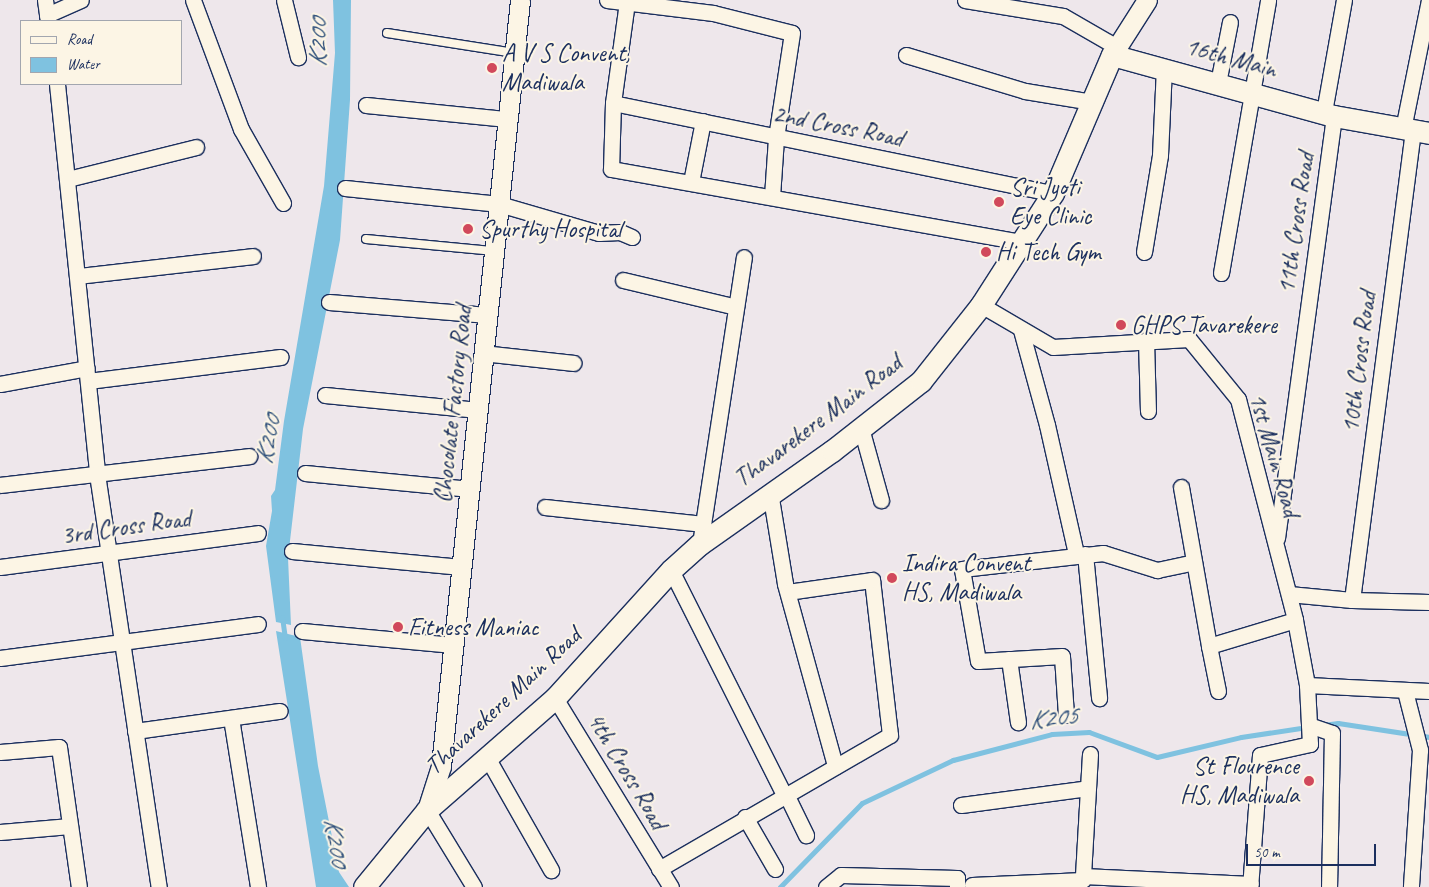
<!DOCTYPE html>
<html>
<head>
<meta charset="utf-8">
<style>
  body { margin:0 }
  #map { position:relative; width:1429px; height:887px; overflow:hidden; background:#eee7eb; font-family:Caveat,sans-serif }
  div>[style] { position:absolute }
  .water>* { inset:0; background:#7fc2e0 }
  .stream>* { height:5px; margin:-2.5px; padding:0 2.5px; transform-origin:2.5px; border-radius:2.5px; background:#7fc2e0 }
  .roads { filter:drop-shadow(1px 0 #1b2f5e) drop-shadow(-1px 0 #1b2f5e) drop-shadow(0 1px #1b2f5e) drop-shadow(0 -1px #1b2f5e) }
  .service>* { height:8px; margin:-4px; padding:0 4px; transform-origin:4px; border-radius:4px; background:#fcf5e5 }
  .minor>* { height:15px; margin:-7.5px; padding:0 7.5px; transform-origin:7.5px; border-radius:7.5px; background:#fcf5e5 }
  .tertiary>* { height:19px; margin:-9.5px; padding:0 9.5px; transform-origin:9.5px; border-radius:9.5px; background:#fcf5e5 }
  .secondary>* { height:21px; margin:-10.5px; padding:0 10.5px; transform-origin:10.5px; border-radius:10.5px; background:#fcf5e5 }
  .dots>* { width:14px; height:14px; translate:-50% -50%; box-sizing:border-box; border:2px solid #fcf5e5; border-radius:50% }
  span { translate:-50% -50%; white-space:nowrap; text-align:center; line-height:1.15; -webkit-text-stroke:4px #fcf5e5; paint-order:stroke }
  .poi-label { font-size:25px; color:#1b2f5e }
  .left { translate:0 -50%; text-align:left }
  .right { translate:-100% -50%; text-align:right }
  .street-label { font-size:25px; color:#1b2f5e }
  .water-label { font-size:26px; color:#34547e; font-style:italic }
  .legend { position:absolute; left:20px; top:20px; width:162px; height:65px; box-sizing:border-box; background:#fcf5e5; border:1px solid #a2a6af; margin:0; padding:6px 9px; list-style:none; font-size:15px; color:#1b2f5e }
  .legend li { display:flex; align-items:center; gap:10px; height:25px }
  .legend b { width:25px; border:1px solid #a2a6af }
  .scale { position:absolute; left:1246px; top:844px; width:130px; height:22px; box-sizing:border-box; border:2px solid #1b2f5e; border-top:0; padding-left:6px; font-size:15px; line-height:18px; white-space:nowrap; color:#1b2f5e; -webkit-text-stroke:4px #fcf5e5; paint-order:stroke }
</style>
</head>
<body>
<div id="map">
  <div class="water">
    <i style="clip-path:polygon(333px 0,351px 0,350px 100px,340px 240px,303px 429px,288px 558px,291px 625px,276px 622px,266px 546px,272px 511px,271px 496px,275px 490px,284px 421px,324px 186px,335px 53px)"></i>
    <i style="clip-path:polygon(276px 631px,300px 637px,318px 766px,339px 872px,349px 887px,316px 887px)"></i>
  </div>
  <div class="stream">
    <i style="left:282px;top:617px;width:21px;rotate:82deg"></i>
    <i style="left:1323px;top:725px;width:15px;rotate:-8deg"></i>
    <i style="left:1338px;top:723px;width:92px;rotate:8.7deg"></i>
    <i style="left:780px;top:887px;width:117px;rotate:-45.7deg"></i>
    <i style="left:862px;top:803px;width:101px;rotate:-25.3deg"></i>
    <i style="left:953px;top:760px;width:102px;rotate:-14.7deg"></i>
    <i style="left:1052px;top:734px;width:37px;rotate:-3deg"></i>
    <i style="left:1089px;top:732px;width:72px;rotate:20.2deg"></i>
    <i style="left:1157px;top:757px;width:86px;rotate:-13.4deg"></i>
    <i style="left:1241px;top:737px;width:67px;rotate:-8.6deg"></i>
  </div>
  <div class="roads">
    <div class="service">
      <i style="left:387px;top:33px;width:129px;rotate:8.9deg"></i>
      <i style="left:366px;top:239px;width:129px;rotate:5.4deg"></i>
    </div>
    <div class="minor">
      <i style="left:45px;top:0;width:21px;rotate:82deg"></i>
      <i style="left:193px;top:0;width:138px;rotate:69.6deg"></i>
      <i style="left:241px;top:129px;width:85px;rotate:60.4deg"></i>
      <i style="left:284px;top:0;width:59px;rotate:76.2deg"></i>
      <i style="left:607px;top:0;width:107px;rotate:7deg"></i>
      <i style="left:713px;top:13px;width:81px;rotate:14.2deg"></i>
      <i style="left:792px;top:33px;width:106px;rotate:98.7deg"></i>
      <i style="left:776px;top:138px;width:58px;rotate:93.9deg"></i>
      <i style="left:965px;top:0;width:99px;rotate:9.3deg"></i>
      <i style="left:1063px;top:16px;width:62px;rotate:29.9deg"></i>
      <i style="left:627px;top:2px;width:102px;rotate:97.9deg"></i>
      <i style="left:613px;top:103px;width:66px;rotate:91.7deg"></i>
      <i style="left:611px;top:169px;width:417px;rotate:10.1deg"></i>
      <i style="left:47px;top:15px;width:37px;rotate:-24deg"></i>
      <i style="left:906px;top:55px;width:124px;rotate:16.8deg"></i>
      <i style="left:1025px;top:91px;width:68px;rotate:9.3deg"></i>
      <i style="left:1218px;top:83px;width:62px;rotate:-78.9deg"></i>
      <i style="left:57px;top:84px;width:392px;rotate:84.1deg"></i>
      <i style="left:97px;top:474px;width:418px;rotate:81.5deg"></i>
      <i style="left:613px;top:103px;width:449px;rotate:11.6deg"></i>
      <i style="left:366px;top:105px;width:142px;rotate:5.7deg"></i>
      <i style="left:1324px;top:112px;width:114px;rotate:-79.9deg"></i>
      <i style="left:1403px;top:129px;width:132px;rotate:-78.6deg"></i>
      <i style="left:68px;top:179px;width:132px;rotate:-14deg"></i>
      <i style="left:691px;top:182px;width:62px;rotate:-78.9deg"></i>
      <i style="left:345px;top:188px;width:155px;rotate:5.9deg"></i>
      <i style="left:499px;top:204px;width:104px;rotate:16.2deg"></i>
      <i style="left:599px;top:233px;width:21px;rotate:-3deg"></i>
      <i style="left:620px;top:232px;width:13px;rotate:23deg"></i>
      <i style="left:1144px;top:252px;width:98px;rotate:-80.6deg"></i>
      <i style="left:1160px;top:155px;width:87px;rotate:-87.4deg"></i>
      <i style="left:1221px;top:273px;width:277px;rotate:-80.2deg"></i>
      <i style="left:78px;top:276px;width:176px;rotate:-6.5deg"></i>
      <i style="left:623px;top:280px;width:116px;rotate:13.4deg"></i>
      <i style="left:329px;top:302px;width:159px;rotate:4.7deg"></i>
      <i style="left:981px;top:305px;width:83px;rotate:30.3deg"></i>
      <i style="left:1053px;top:347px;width:136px;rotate:-3.4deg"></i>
      <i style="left:1189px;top:339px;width:77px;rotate:50.8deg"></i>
      <i style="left:1238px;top:399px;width:228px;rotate:75.5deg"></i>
      <i style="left:1295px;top:620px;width:66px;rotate:79.5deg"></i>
      <i style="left:1307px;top:685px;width:59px;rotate:87.1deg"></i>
      <i style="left:1310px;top:744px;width:51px;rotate:167.6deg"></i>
      <i style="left:1260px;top:755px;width:132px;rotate:94.3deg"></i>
      <i style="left:1021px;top:330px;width:98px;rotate:74.7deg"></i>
      <i style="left:1047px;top:425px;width:132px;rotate:77.3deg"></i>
      <i style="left:1146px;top:340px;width:71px;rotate:88.4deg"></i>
      <i style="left:483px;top:353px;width:91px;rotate:6.3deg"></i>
      <i style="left:88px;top:381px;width:194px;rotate:-7.1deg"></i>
      <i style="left:0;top:384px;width:88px;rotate:-10.4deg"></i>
      <i style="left:325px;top:395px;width:154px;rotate:5.6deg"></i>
      <i style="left:861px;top:428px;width:75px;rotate:74.5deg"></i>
      <i style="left:305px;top:473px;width:166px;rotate:5.5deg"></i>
      <i style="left:0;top:485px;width:251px;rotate:-6.6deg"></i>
      <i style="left:1181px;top:487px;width:161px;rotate:80deg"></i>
      <i style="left:1209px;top:646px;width:90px;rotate:-16.8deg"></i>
      <i style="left:770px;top:492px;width:93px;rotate:80.7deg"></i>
      <i style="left:785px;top:584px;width:189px;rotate:74.6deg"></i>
      <i style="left:545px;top:507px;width:159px;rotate:6.1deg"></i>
      <i style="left:1277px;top:538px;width:426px;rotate:-82.3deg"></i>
      <i style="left:700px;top:544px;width:290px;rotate:-81.3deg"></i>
      <i style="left:292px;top:551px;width:170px;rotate:5.4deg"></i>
      <i style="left:1085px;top:554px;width:145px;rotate:84.4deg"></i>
      <i style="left:0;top:567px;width:260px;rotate:-7.5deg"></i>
      <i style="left:671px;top:570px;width:252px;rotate:63.3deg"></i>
      <i style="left:1289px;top:594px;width:63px;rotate:5.4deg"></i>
      <i style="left:1352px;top:600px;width:77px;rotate:1.5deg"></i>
      <i style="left:1352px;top:600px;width:473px;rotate:-82.6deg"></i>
      <i style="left:302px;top:631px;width:152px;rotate:5.3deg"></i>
      <i style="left:1209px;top:646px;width:46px;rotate:78.7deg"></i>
      <i style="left:0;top:658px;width:260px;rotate:-7.5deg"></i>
      <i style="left:1009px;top:659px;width:64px;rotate:81.9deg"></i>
      <i style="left:1307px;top:685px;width:122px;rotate:2.8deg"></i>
      <i style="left:1405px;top:691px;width:61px;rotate:75.7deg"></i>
      <i style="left:1420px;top:750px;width:137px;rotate:93.8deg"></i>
      <i style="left:555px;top:698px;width:222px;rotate:58.5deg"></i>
      <i style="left:1066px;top:715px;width:59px;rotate:-93.9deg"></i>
      <i style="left:1062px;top:656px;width:84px;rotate:176.6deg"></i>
      <i style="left:978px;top:661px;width:93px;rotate:-99.9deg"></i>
      <i style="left:962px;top:569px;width:142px;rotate:-6.5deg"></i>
      <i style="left:1103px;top:553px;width:57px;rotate:17.5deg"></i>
      <i style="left:1157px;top:570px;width:38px;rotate:-12deg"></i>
      <i style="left:231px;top:718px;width:171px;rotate:80.9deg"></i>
      <i style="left:1309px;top:725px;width:24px;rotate:19deg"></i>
      <i style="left:1332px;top:733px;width:154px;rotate:91.1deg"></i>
      <i style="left:135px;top:731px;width:146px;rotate:-7.9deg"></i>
      <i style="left:0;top:752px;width:59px;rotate:-4.8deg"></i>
      <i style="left:59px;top:747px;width:141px;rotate:81.9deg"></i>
      <i style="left:1090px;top:754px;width:122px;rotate:93.3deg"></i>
      <i style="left:1083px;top:876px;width:168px;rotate:2.7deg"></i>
      <i style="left:488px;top:759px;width:128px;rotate:60.4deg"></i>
      <i style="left:786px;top:794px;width:46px;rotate:64deg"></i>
      <i style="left:961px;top:805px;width:128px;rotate:-7.6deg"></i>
      <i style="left:427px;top:810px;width:90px;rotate:58.6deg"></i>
      <i style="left:745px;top:817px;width:60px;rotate:60deg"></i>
      <i style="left:0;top:832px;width:70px;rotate:-4.9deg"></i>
      <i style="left:659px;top:869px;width:267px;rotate:-30.1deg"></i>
      <i style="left:890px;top:735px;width:156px;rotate:-96.6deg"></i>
      <i style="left:872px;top:580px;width:85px;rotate:171.9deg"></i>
      <i style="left:972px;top:885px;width:111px;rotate:-2.6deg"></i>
      <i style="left:826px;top:887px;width:19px;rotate:-39deg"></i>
      <i style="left:841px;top:875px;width:116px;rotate:1.5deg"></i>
      <i style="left:957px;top:878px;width:9px;rotate:90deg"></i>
    </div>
    <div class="tertiary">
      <i style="left:1112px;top:55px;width:65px;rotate:-57.5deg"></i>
      <i style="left:427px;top:810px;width:46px;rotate:-72.3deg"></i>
      <i style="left:441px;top:766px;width:770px;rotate:-84.11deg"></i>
    </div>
    <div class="secondary">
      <i style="left:364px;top:887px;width:99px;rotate:-50.7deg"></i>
      <i style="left:427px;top:810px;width:170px;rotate:-41.2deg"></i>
      <i style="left:555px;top:698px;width:173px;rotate:-47.8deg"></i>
      <i style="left:671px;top:570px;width:39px;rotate:-42deg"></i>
      <i style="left:700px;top:544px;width:161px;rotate:-35.2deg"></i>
      <i style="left:832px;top:451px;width:113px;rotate:-38.2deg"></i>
      <i style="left:921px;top:381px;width:97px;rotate:-51.7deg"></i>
      <i style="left:981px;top:305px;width:133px;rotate:-57.3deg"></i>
      <i style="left:1053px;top:193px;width:150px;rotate:-66.9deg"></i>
      <i style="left:1112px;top:55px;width:230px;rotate:15.4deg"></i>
      <i style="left:1334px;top:116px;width:97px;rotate:10.1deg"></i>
    </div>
  </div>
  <div class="dots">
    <i style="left:492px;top:68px;background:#d1495b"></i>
    <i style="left:999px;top:202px;background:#d1495b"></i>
    <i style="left:468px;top:229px;background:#d1495b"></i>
    <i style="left:986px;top:252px;background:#d1495b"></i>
    <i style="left:1121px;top:325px;background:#d1495b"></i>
    <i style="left:892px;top:578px;background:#d1495b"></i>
    <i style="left:398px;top:627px;background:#d1495b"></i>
    <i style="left:1309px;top:781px;background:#d1495b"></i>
  </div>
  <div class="poi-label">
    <span class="left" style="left:502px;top:68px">A V S Convent,<br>Madiwala</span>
    <span class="left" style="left:1010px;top:202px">Sri Jyoti<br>Eye Clinic</span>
    <span class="left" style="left:479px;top:229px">Spurthy Hospital</span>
    <span class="left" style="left:996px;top:252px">Hi Tech Gym</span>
    <span class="left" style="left:1131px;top:325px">GHPS Tavarekere</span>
    <span class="left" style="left:902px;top:578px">Indira Convent<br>HS, Madiwala</span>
    <span class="left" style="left:408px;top:627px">Fitness Maniac</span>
    <span class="right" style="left:1299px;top:781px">St Flourence<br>HS, Madiwala</span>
  </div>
  <div class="street-label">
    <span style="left:1231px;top:58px;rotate:15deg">16th Main</span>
    <span style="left:838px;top:126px;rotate:11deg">2nd Cross Road</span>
    <span style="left:1296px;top:223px;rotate:-82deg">11th Cross Road</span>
    <span style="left:1359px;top:362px;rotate:-83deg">10th Cross Road</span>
    <span style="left:453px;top:404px;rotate:-84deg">Chocolate Factory Road</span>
    <span style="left:818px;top:421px;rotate:-37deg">Thavarekere Main Road</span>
    <span style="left:1274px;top:455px;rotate:74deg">1st Main Road</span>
    <span style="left:126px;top:527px;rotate:-8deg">3rd Cross Road</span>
    <span style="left:503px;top:701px;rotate:-43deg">Thavarekere Main Road</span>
    <span style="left:627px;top:771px;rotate:59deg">4th Cross Road</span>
  </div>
  <div class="water-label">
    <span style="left:318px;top:43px;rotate:-89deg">K200</span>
    <span style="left:268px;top:440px;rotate:-79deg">K200</span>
    <span style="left:1053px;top:718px;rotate:-7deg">K205</span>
    <span style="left:336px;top:842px;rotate:81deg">K200</span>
  </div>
  <ul class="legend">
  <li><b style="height:6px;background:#fcf5e5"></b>Road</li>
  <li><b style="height:14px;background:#7fc2e0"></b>Water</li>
  </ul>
  <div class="scale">50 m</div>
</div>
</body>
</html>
